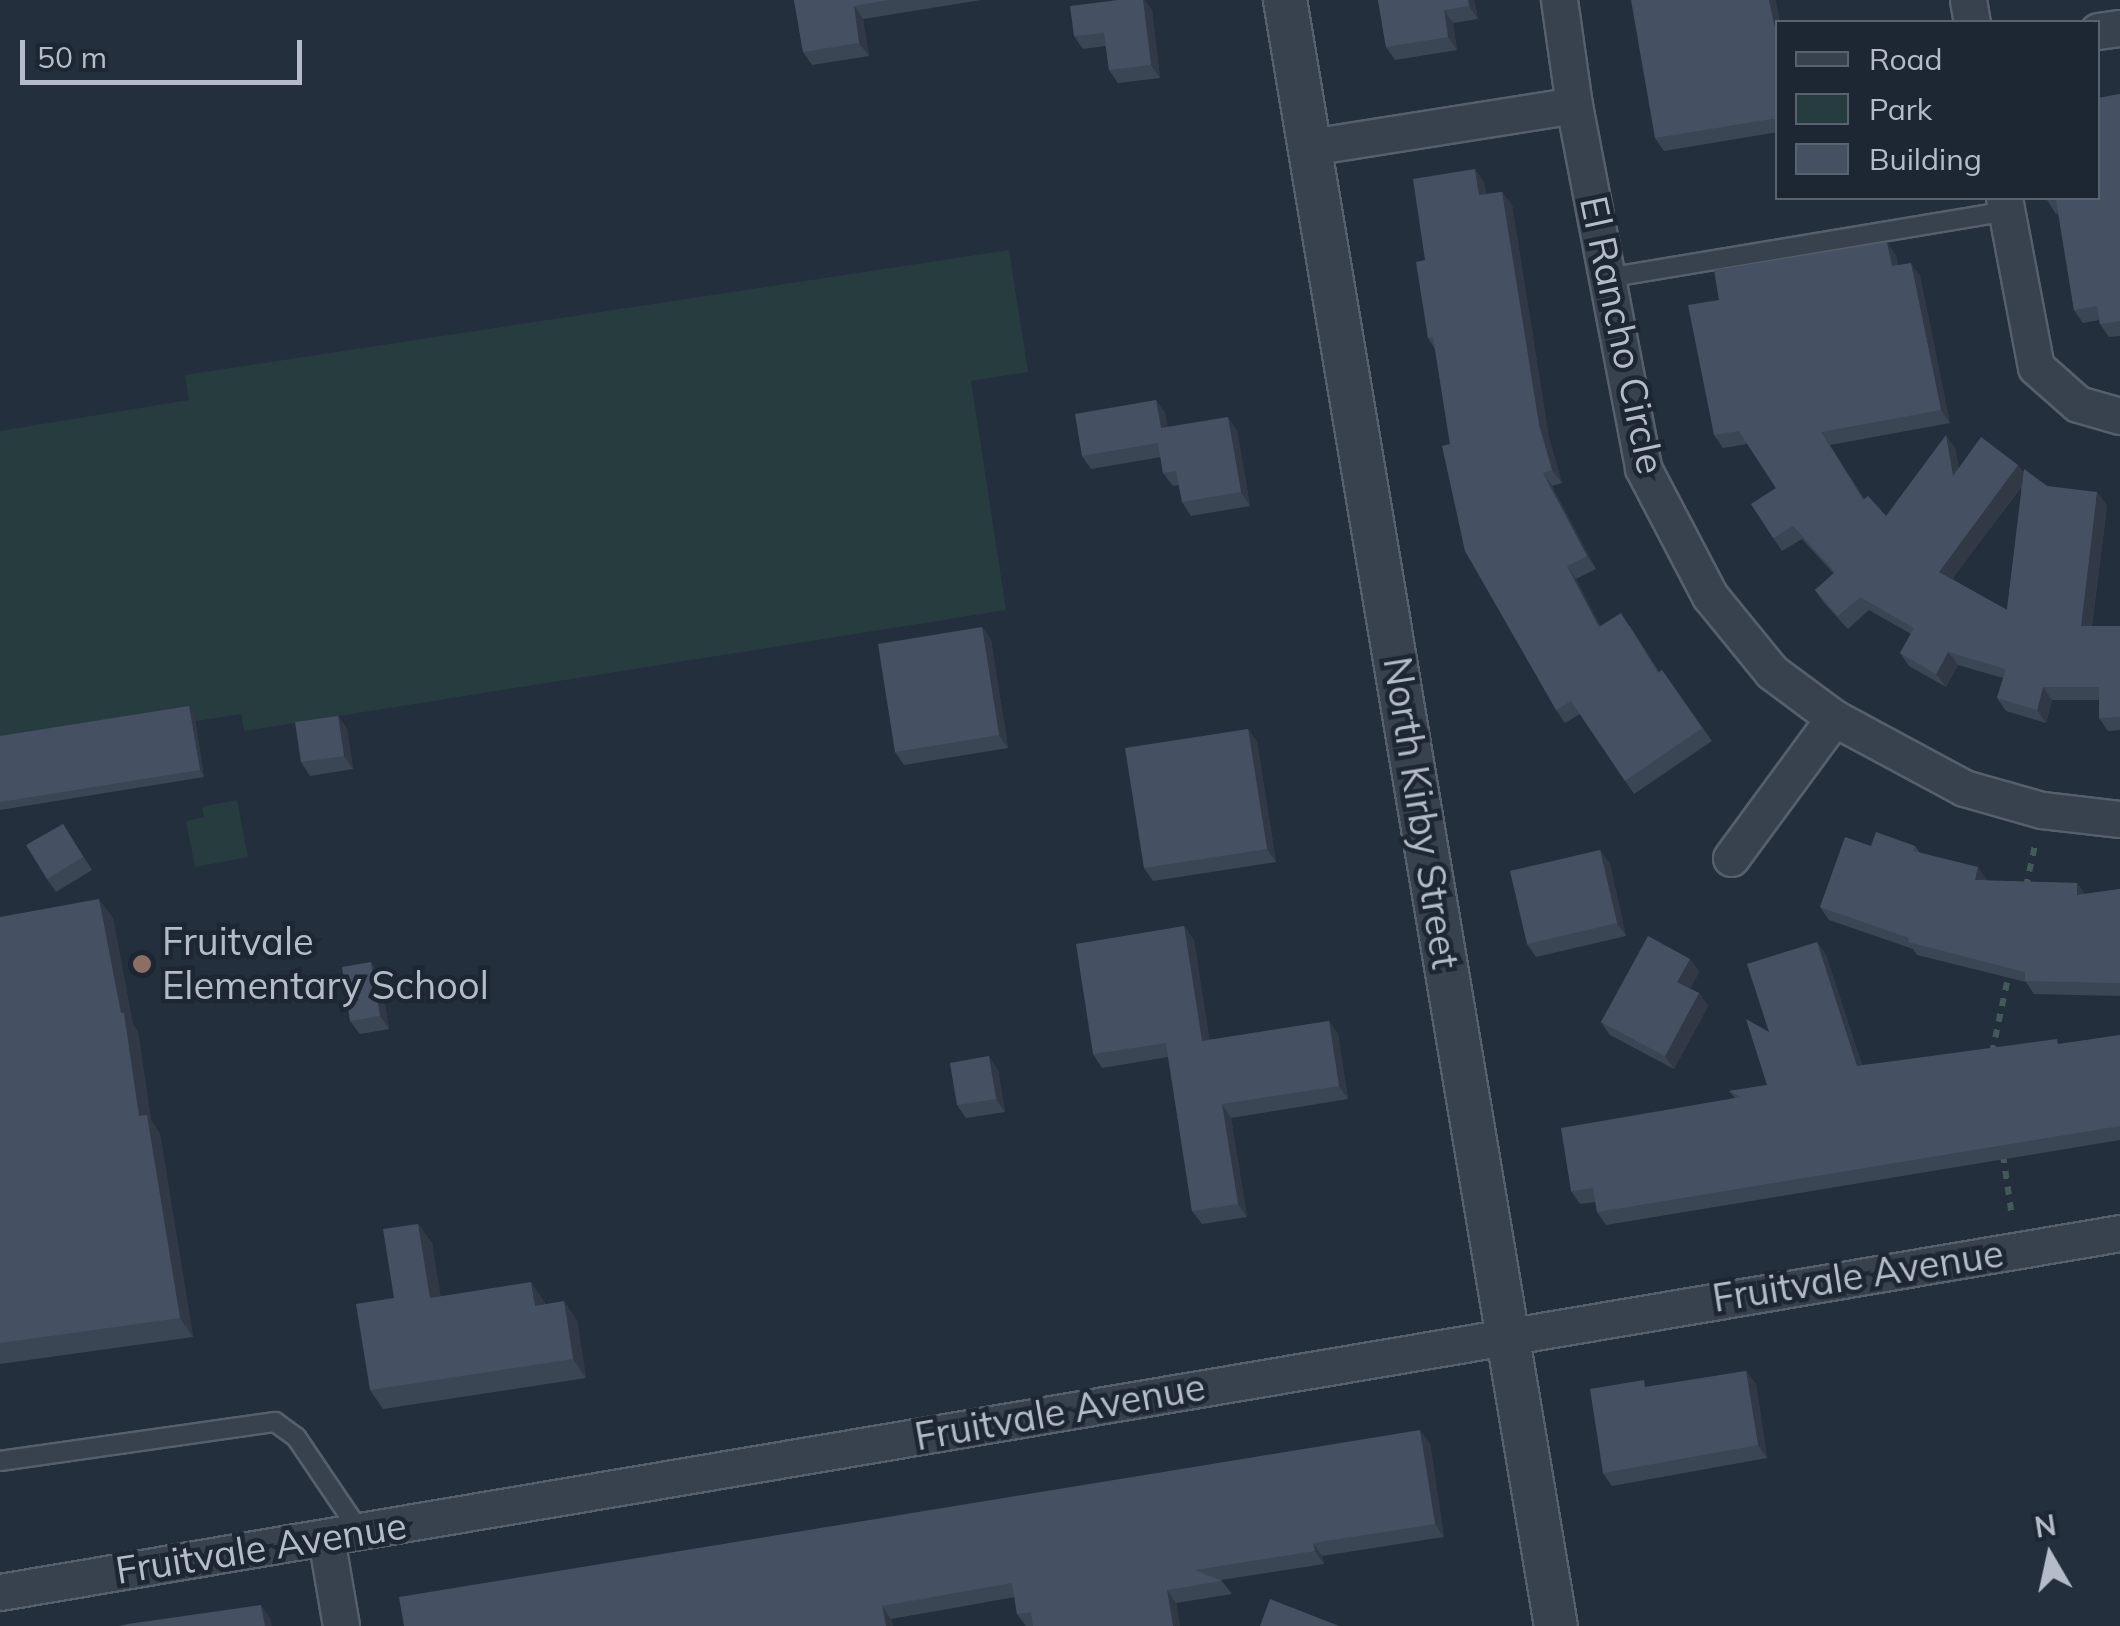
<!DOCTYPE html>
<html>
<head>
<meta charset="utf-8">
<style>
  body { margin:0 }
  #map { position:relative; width:2120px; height:1626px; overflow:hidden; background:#242f3e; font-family:Mulish,sans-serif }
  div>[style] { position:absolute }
  .green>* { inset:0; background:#263c3f }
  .path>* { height:6px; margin-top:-3px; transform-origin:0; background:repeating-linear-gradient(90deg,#44595c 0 8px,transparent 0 16px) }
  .roads { filter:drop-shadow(2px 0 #565f6c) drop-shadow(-2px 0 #565f6c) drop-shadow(0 2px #565f6c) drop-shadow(0 -2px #565f6c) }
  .service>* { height:18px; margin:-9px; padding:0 9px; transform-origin:9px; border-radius:9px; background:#38414e }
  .minor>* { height:35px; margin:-17.5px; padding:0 17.5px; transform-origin:17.5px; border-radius:17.5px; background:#38414e }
  .tertiary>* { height:42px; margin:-21px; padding:0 21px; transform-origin:21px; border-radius:21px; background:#38414e }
  .wall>* { inset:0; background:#3b4654 }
  .shaded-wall>* { inset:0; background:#303945 }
  .building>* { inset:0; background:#455162 }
  .dots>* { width:28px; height:28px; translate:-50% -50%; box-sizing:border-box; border:5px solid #1d2633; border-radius:50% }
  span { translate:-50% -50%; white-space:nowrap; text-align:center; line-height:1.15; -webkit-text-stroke:9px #1d2633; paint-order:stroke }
  .street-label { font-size:38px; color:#b4bcc9 }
  .poi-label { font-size:38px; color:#b4bcc9 }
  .left { translate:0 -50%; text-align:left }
  .legend { position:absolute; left:1775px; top:20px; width:325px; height:180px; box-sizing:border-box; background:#1d2633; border:2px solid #59626f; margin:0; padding:12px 18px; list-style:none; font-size:30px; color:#b4bcc9 }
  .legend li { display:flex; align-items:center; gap:20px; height:50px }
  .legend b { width:50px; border:2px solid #59626f }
  .north { position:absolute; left:2000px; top:1506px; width:100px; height:100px; -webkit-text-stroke:8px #1d2633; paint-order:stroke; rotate:351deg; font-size:28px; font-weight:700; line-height:40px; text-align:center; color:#b4bcc9 }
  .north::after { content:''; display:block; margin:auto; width:35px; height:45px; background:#b4bcc9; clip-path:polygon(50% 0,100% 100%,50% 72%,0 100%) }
  .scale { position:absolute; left:20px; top:40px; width:282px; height:45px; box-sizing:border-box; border:5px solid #b4bcc9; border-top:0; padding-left:12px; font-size:30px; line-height:35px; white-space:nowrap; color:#b4bcc9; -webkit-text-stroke:8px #1d2633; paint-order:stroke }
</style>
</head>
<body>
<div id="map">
  <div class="green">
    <i style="clip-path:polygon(1009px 250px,1028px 372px,971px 381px,1006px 610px,244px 731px,241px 714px,0 752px,0 431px,189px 400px,185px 375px)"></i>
    <i style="clip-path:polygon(237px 800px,248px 857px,195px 867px,186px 821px,204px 817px,202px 807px)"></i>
  </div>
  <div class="path">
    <i style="left:2026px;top:887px;width:43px;rotate:-77.9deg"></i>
    <i style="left:1992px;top:1053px;width:82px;rotate:-78deg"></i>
    <i style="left:2003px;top:1155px;width:63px;rotate:81.7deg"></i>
  </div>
  <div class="roads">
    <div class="service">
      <i style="left:1607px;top:278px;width:406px;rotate:-9.5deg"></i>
      <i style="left:0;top:1461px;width:278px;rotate:-8.1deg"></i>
      <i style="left:275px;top:1422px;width:26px;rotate:36deg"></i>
      <i style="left:296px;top:1437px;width:115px;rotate:56deg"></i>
    </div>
    <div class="minor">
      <i style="left:1559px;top:0;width:106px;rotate:81.9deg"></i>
      <i style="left:1574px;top:105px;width:369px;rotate:79.2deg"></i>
      <i style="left:1643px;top:468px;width:144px;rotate:62.4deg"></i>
      <i style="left:1710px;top:596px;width:98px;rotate:50.8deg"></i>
      <i style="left:1772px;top:672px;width:77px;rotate:36.6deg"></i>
      <i style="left:1834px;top:718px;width:148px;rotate:28.3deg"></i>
      <i style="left:1964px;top:788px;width:81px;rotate:15.8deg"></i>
      <i style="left:2042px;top:810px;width:79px;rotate:6.6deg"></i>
      <i style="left:1968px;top:0;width:22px;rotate:80deg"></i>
      <i style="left:2098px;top:31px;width:22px;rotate:-8deg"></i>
      <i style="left:1310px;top:147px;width:267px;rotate:-9deg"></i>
      <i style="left:2004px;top:198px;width:172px;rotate:79.3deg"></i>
      <i style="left:2036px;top:367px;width:56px;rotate:41.4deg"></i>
      <i style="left:2078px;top:404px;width:44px;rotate:15.9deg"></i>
      <i style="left:1731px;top:858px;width:174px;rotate:-53.7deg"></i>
      <i style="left:326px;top:1538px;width:89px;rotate:80.3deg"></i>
      <i style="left:0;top:1592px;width:2150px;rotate:-9.61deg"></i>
    </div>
    <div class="tertiary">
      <i style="left:1285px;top:0;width:1648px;rotate:80.54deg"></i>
    </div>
  </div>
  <div class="wall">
    <i style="clip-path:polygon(794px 0,981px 0,863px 19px,869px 56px,812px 65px,803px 52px)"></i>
    <i style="clip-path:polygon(1118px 0,1144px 0,1152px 10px,1160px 78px,1118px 83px,1109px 70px,1106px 46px,1083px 49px,1074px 36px)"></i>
    <i style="clip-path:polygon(1378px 0,1474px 0,1478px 19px,1453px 23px,1457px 50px,1395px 60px,1386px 47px)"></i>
    <i style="clip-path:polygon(1778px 22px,1778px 132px,1664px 151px,1655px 138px)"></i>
    <i style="clip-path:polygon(2120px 94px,2120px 336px,2109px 337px,2100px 324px,2099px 320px,2083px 323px,2074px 310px,2058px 213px,2056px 214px,2047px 200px)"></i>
    <i style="clip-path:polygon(1484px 182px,1486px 194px,1502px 192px,1512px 205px,1549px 438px,1562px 483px,1552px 486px,1596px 569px,1576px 579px,1600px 626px,1630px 626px,1659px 672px,1662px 670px,1712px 741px,1634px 794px,1580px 714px,1565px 723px,1556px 710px,1450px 444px,1435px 349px,1428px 338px,1425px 260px)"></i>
    <i style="clip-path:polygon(evenodd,1896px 255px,1898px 265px,1920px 276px,1950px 423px,1830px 445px,1864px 499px,1886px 516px,1955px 448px,1959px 469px,2018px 465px,2023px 472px,2047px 486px,2107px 505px,2092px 626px,2120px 626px,2120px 730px,2108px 731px,2099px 718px,2099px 700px,2052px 700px,2046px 723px,2006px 711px,1997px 698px,2003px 678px,1958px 665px,1946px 687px,1909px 666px,1900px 653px,1911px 634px,1869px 610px,1848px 629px,1824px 603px,1815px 590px,1834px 574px,1802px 539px,1782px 551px,1773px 538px,1776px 488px,1747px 444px,1723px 448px,1714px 435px,1719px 300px,1896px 255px,2022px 486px,2007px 610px,1952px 579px,2022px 486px)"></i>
    <i style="clip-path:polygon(1156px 400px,1165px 413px,1167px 427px,1237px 430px,1250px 506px,1191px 516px,1182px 502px,1179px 485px,1173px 486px,1163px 473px,1161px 457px,1091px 469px,1082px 456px)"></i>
    <i style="clip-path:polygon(982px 627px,991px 640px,1008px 748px,904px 765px,895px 752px)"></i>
    <i style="clip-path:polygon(194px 713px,204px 777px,0 810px,0 736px)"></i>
    <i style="clip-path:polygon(338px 716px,347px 729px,353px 769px,310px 776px,301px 762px)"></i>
    <i style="clip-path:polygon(1248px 729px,1257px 742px,1276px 862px,1153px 881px,1144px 868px)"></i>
    <i style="clip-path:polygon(63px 824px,92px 870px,56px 892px,47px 879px)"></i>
    <i style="clip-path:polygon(1871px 846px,1915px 846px,1920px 853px,1987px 881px,2077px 883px,2085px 894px,2120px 889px,2120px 996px,2034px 994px,2026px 982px,1917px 955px,1913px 949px,1829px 920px,1820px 907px)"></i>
    <i style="clip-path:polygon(1600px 850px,1610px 864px,1626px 936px,1536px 957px,1527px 944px)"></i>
    <i style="clip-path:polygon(0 917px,113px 918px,133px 1025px,138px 1032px,151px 1120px,160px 1134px,193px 1337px,0 1364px)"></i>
    <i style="clip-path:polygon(1184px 926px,1194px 940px,1209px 1040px,1329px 1021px,1338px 1034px,1348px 1099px,1231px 1118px,1247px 1217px,1202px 1224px,1192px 1211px,1168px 1057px,1102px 1068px,1093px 1054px)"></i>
    <i style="clip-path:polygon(1817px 942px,1826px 955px,1862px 1065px,2061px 1044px,2120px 1035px,2120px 1140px,1606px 1225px,1597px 1212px,1596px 1202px,1580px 1204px,1571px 1191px,1735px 1098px,1729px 1091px,1767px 1085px,1769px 1032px)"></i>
    <i style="clip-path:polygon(1690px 959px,1699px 972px,1690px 989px,1699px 993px,1708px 1006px,1674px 1069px,1610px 1035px,1601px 1022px)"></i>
    <i style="clip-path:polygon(380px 975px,389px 1029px,360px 1034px,350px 1021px)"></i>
    <i style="clip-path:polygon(998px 1070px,1005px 1112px,966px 1118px,957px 1105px)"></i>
    <i style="clip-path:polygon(418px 1224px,432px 1243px,440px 1296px,544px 1301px,545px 1304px,577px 1320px,586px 1378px,383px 1409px,370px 1390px,394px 1298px)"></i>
    <i style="clip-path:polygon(1746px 1371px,1756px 1384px,1767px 1458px,1612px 1486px,1603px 1473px,1648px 1387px)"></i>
    <i style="clip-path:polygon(1430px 1443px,1444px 1537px,1322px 1556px,1324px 1564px,1221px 1580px,1232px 1594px,1176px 1603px,1180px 1626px,1026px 1626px,1017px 1614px,1015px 1597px,891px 1619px,893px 1626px,404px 1626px)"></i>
  </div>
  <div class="shaded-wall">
    <i style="clip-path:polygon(1143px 0,1144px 0,1152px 10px,1160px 78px,1151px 65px)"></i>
    <i style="clip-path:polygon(1468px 0,1474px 0,1478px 19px,1469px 6px)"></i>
    <i style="clip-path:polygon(1769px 0,1776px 0,1780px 22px,1778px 22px,1778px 44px)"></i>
    <i style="clip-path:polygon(854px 6px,863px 19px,869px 56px,859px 43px)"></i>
    <i style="clip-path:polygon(1444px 10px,1453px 23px,1457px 50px,1448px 37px)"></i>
    <i style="clip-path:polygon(1475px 169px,1484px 182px,1488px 208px,1479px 195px)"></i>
    <i style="clip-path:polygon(1502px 192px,1512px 205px,1549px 438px,1562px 483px,1552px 470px,1539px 425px)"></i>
    <i style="clip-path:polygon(1887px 242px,1896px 255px,1901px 279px,1892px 266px)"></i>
    <i style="clip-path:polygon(1911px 263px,1920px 276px,1950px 423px,1941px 410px)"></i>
    <i style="clip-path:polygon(1156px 400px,1165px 413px,1170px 441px,1161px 428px)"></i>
    <i style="clip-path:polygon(1228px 417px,1237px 430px,1250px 506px,1241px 492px)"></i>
    <i style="clip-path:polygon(1946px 435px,1955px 448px,1962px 489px,1953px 476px)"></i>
    <i style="clip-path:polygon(2018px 465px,2027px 478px,1948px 585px,1939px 572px)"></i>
    <i style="clip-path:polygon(1543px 473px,1552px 486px,1596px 569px,1587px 556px)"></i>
    <i style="clip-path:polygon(2097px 492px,2107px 505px,2090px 639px,2081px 626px)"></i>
    <i style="clip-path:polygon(1567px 566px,1576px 579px,1608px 640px,1599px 627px)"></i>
    <i style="clip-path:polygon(982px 627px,991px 640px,1008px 748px,999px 735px)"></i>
    <i style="clip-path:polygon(1948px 652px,1958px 665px,1946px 687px,1936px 674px)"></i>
    <i style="clip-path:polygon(2043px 687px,2052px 700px,2046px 723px,2037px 710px)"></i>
    <i style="clip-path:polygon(189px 706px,194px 713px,204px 777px,200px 770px)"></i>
    <i style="clip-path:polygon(338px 716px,347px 729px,353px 769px,344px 756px)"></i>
    <i style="clip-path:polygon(1248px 729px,1257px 742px,1276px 862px,1267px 849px)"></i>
    <i style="clip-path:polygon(1600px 850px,1610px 864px,1626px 936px,1617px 923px)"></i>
    <i style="clip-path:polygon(1978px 867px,1987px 880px,1975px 880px)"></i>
    <i style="clip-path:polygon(2077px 883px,2086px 896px,2077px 895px)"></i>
    <i style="clip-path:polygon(99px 899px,113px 918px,133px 1025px,138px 1032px,151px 1120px,160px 1134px,193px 1337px,180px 1318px,139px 1116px)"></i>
    <i style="clip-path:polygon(1184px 926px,1194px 940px,1212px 1054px,1202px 1041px)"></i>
    <i style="clip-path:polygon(1817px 942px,1826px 955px,1866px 1079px,1857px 1066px)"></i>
    <i style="clip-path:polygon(1690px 959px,1699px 972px,1687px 995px,1677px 982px)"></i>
    <i style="clip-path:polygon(371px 962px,380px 975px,389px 1029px,380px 1016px)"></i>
    <i style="clip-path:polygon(1699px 993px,1708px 1006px,1674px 1069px,1665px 1056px)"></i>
    <i style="clip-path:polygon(1329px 1021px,1338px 1034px,1348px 1099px,1339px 1086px)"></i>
    <i style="clip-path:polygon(989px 1056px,998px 1070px,1005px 1112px,996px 1099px)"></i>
    <i style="clip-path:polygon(1222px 1104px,1231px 1118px,1247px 1217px,1238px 1204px)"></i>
    <i style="clip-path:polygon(418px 1224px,432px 1243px,444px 1317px,430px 1298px)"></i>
    <i style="clip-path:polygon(531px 1282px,544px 1301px,548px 1325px,535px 1306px)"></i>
    <i style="clip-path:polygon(564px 1301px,577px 1320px,586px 1378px,573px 1359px)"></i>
    <i style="clip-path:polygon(1746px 1371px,1756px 1384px,1767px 1458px,1758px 1445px)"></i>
    <i style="clip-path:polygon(1420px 1430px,1430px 1443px,1444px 1537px,1435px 1524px)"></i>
    <i style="clip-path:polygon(1313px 1543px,1322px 1556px,1324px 1564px,1315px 1551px)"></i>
    <i style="clip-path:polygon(1167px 1590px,1176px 1603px,1180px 1626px,1173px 1626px)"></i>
    <i style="clip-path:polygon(261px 1605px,270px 1618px,272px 1626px,265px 1626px)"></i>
    <i style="clip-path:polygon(882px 1606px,891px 1619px,893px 1626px,886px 1626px)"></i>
  </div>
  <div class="building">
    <i style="clip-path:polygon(794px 0,889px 0,854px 6px,859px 43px,803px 52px)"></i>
    <i style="clip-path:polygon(1118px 0,1143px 0,1151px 65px,1109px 70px,1104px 33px,1074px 36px,1070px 6px)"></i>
    <i style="clip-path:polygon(1378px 0,1468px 0,1469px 6px,1444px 10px,1448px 37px,1386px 47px)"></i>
    <i style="clip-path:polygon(1631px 0,1769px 0,1778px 42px,1778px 118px,1655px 138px)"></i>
    <i style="clip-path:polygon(2120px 94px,2120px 321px,2100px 324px,2097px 306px,2074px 310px,2056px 199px,2047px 200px,2047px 198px,2098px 198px,2098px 98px)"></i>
    <i style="clip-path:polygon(1475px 169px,1479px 195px,1502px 192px,1539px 425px,1552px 470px,1543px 473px,1587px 556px,1567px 566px,1599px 627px,1621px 613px,1658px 673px,1662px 670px,1702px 728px,1625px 781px,1571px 701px,1556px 710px,1465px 551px,1442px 446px,1450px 444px,1433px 337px,1428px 338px,1416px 262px,1425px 260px,1413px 179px)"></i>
    <i style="clip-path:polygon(1887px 242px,1892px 266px,1911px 263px,1941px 410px,1821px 432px,1863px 500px,1868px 496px,1886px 516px,1946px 435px,1953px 476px,1981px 437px,2018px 465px,1939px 572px,2007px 610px,2024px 469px,2047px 486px,2097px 492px,2081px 626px,2120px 626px,2120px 717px,2099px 718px,2099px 687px,2043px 687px,2037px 710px,1997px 698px,2006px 669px,1948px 652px,1936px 674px,1900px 653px,1914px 628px,1860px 597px,1838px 616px,1815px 590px,1835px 572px,1793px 526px,1773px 538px,1751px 504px,1776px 488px,1739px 431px,1714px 435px,1688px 305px,1719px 300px,1714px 270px)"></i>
    <i style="clip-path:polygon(1156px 400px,1161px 428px,1228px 417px,1241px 492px,1182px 502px,1176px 471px,1163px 473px,1158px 443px,1082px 456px,1075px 414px)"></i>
    <i style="clip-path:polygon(982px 627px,999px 735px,895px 752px,878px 644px)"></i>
    <i style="clip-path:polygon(189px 706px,200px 770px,0 802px,0 736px)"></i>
    <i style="clip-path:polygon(338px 716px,344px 756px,301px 762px,295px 722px)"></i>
    <i style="clip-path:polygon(1248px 729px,1267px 849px,1144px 868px,1125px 748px)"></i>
    <i style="clip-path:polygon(63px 824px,83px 857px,47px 879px,26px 845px)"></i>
    <i style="clip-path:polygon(1876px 832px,1915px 846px,1913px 851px,1978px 867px,1975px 880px,2077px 883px,2077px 895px,2120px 889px,2120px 983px,2025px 981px,2025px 972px,1908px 942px,1909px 938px,1820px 907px,1845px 837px,1871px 846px)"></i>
    <i style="clip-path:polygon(1600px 850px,1617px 923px,1527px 944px,1510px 871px)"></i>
    <i style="clip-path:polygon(99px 899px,121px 1013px,124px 1013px,139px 1116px,147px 1115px,180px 1318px,0 1343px,0 917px)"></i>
    <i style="clip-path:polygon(1184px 926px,1202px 1041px,1329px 1021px,1339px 1086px,1222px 1104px,1238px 1204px,1192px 1211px,1166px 1043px,1093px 1054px,1076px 944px)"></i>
    <i style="clip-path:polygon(1648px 936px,1690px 959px,1677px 982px,1699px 993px,1665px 1056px,1601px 1022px)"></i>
    <i style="clip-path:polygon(1817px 942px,1857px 1066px,2057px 1039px,2058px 1044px,2120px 1035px,2120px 1126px,1597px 1212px,1593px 1188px,1571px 1191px,1561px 1128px,1741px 1097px,1729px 1091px,1767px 1085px,1746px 1019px,1769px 1032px,1747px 964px)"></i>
    <i style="clip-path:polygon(371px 962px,380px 1016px,350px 1021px,342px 967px)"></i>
    <i style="clip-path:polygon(989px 1056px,996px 1099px,957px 1105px,950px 1063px)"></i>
    <i style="clip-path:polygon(418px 1224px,430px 1298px,531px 1282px,535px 1306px,564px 1301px,573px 1359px,370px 1390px,356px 1304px,394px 1298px,383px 1229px)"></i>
    <i style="clip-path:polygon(1746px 1371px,1758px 1445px,1603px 1473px,1590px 1389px,1644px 1380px,1645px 1387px)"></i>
    <i style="clip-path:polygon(1420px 1430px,1435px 1524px,1313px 1543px,1315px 1551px,1195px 1570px,1222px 1581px,1167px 1590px,1173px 1626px,1033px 1626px,1031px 1612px,1017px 1614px,1012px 1583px,882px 1606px,886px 1626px,404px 1626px,399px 1597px)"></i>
    <i style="clip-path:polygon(1270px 1599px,1339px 1626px,1260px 1626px)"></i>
    <i style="clip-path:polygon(261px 1605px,265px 1626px,119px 1626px,128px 1624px)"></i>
  </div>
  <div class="dots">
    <i style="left:142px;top:964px;background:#8d6e63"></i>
  </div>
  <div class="street-label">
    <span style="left:1622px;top:335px;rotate:78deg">El Rancho Circle</span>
    <span style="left:1421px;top:813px;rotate:81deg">North Kirby Street</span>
    <span style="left:1858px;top:1276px;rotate:-9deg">Fruitvale Avenue</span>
    <span style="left:1060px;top:1412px;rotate:-10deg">Fruitvale Avenue</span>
    <span style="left:261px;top:1548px;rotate:-9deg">Fruitvale Avenue</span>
  </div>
  <div class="poi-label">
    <span class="left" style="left:162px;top:964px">Fruitvale<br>Elementary School</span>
  </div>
  <ul class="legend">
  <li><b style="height:12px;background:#38414e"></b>Road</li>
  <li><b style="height:28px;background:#263c3f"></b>Park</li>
  <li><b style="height:28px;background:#455162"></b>Building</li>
  </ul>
  <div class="north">N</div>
  <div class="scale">50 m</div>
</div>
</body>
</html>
